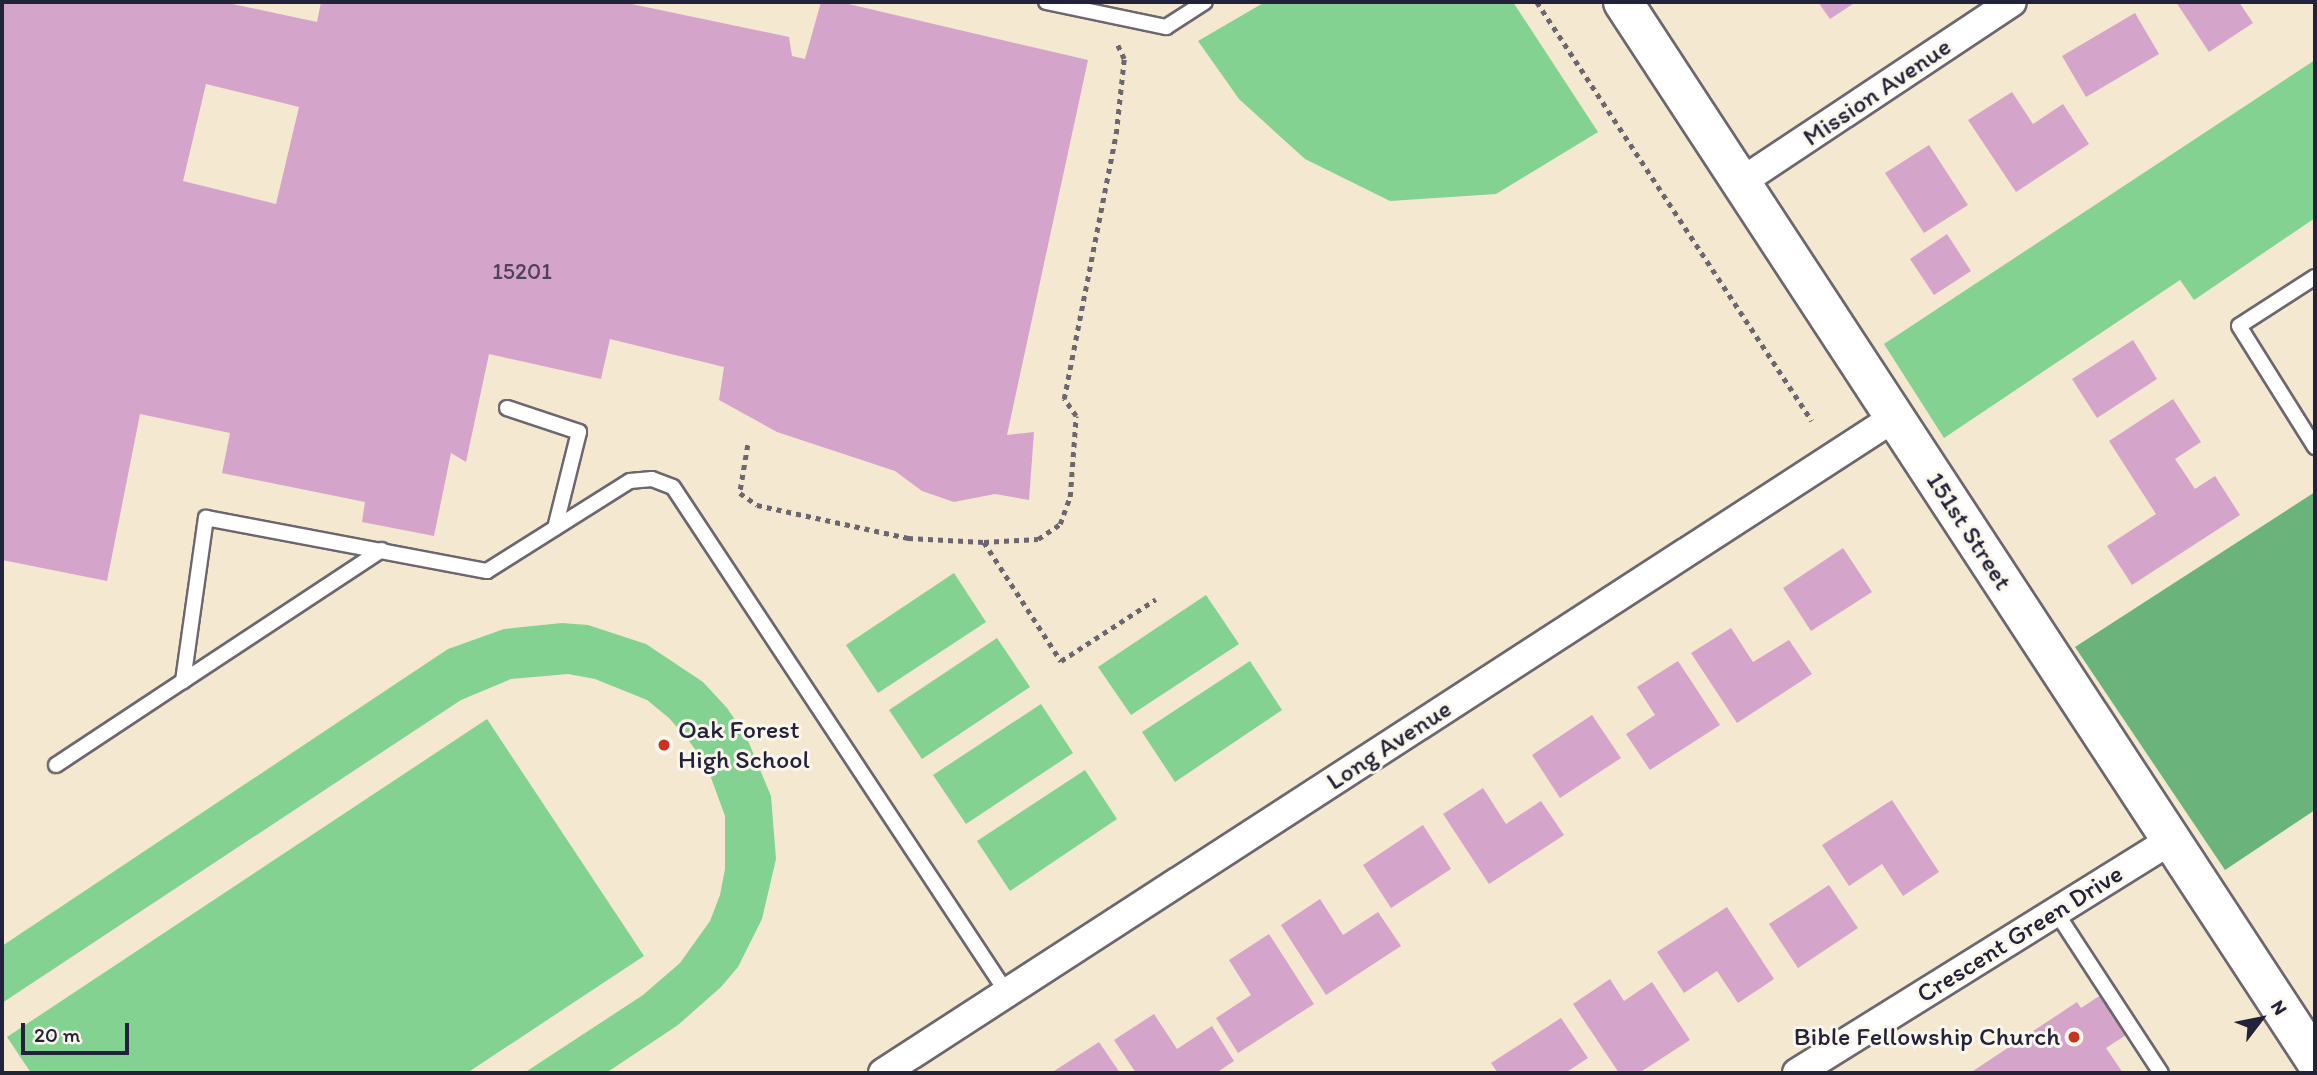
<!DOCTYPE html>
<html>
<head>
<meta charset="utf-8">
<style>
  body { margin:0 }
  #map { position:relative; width:2317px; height:1075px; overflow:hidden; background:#f4e8d0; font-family:Itim,sans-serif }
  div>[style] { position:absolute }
  .green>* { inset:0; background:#83d291 }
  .forest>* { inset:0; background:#6ab47b }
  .building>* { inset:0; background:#d5a4cb }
  .path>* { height:4.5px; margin-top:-2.25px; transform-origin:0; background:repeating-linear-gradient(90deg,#6c676f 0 5px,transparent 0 10px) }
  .roads { filter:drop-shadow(2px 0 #6c676f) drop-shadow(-2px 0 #6c676f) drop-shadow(0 2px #6c676f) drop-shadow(0 -2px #6c676f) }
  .lane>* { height:14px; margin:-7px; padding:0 7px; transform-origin:7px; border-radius:7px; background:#fff }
  .street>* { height:28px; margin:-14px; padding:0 14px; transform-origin:14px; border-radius:14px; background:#fff }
  .secondary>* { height:38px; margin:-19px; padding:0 19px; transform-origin:19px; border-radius:19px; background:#fff }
  .dots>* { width:19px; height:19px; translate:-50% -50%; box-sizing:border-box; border:4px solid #fbf7ec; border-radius:50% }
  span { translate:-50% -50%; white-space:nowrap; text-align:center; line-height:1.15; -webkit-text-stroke:6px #fbf7ec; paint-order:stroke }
  .number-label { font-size:23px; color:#4f425f }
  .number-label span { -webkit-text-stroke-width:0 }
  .street-label { font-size:26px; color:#22223b }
  .poi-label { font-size:26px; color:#22223b }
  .left { translate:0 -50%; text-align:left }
  .right { translate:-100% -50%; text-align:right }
  .frame { position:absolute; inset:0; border:4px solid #22223b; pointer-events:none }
  .north { position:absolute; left:2226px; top:984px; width:70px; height:70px; -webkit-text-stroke:5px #fbf7ec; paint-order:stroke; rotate:58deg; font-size:19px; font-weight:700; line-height:28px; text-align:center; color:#22223b }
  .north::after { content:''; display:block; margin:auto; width:24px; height:32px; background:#22223b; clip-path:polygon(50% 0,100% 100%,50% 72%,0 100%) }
  .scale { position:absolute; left:21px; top:1023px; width:108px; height:32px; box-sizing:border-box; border:4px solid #22223b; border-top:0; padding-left:9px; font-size:21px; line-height:24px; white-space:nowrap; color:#22223b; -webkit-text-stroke:5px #fbf7ec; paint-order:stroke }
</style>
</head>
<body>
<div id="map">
  <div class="green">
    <i style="clip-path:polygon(1265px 2px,1513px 2px,1598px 132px,1496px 194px,1390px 201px,1305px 159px,1239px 99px,1198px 41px)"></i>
    <i style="clip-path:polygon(2315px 60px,2315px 218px,2194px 300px,2180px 280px,1944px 438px,1884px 344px)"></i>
    <i style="clip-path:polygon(954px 573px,986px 622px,878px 693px,846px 645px)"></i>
    <i style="clip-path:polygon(1206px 595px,1239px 644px,1131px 715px,1098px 667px)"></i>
    <i style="clip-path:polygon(562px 623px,588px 625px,646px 644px,703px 682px,727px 708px,746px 736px,771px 796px,776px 859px,762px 919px,738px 967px,721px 987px,678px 1025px,606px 1073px,524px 1073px,643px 995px,680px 963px,710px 921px,720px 895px,725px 869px,725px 816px,706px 764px,689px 741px,669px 718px,647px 700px,595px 679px,568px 674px,511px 679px,461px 700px,2px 1003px,2px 946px,448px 649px,504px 629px)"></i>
    <i style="clip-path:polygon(997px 638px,1030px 687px,922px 759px,889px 710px)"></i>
    <i style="clip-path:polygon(1250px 661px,1282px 710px,1175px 782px,1142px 732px)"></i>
    <i style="clip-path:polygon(1041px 704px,1073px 753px,966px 824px,933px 775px)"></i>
    <i style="clip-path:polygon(487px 719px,644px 956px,467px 1073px,31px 1073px,7px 1037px)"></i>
    <i style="clip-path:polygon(1085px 770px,1117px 819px,1010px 891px,977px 841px)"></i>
  </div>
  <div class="forest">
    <i style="clip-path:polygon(2315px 492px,2315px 810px,2225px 870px,2075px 647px)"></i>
  </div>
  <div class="building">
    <i style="clip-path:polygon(evenodd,2px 2px,223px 2px,317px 22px,321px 2px,622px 2px,789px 37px,792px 56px,805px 59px,821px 2px,840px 2px,1088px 60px,1007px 435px,1034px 432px,1029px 500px,995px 494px,954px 502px,922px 491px,895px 471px,777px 432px,719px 400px,724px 367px,610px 339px,601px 379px,489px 354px,466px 462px,451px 453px,434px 536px,362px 522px,365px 502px,222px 473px,230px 433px,140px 414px,107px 581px,2px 560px,2px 2px,206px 84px,299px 107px,276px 204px,183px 181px,206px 84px)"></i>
    <i style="clip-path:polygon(1818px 2px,1856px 2px,1830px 19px)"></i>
    <i style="clip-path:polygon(2176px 2px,2239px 2px,2253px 23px,2209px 52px)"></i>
    <i style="clip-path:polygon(2135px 13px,2159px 54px,2086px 97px,2062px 56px)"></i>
    <i style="clip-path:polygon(2012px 92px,2033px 124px,2063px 104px,2089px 144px,2016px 192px,1968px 120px)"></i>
    <i style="clip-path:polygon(1929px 145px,1968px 205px,1924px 233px,1885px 173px)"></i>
    <i style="clip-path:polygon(1947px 234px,1971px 271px,1934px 295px,1910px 259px)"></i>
    <i style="clip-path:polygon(2133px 340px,2157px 379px,2097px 418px,2072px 379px)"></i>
    <i style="clip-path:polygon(2173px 399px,2201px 442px,2175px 459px,2195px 489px,2215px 476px,2240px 515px,2132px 585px,2107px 546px,2156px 514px,2109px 441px)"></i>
    <i style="clip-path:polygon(1843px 548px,1872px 592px,1811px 631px,1783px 588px)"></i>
    <i style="clip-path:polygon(1731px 628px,1753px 662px,1789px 640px,1812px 674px,1737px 723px,1691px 653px)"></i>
    <i style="clip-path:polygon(1678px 661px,1720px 725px,1650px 770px,1626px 734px,1655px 715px,1637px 687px)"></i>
    <i style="clip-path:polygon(1592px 715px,1621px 758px,1560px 798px,1532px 755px)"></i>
    <i style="clip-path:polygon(1483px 788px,1506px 824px,1541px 801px,1564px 835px,1489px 884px,1443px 814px)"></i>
    <i style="clip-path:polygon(1892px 800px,1939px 872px,1903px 896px,1882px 864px,1849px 886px,1822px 845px)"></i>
    <i style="clip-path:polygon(1423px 825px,1451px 869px,1391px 908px,1363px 865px)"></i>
    <i style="clip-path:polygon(1829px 885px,1858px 928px,1798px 968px,1769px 924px)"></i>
    <i style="clip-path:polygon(1320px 899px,1343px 935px,1378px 912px,1401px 946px,1326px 995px,1281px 925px)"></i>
    <i style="clip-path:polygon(1727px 907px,1774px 979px,1738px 1003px,1717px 971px,1684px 993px,1657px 952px)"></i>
    <i style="clip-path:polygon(1269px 934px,1314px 1004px,1238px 1053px,1216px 1018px,1251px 995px,1229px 960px)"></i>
    <i style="clip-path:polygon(1610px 979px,1624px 1001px,1652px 982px,1690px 1040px,1639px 1073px,1619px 1073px,1573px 1004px)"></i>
    <i style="clip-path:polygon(2113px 987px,2140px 1026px,2106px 1048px,2123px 1073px,1970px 1073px,2077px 1002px,2081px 1008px)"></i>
    <i style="clip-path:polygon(1154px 1014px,1177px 1049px,1212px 1026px,1234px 1061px,1216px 1073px,1136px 1073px,1114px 1040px)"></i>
    <i style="clip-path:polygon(1561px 1018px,1588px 1058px,1565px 1073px,1498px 1073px,1491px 1063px)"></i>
    <i style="clip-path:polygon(1099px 1042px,1120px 1073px,1051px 1073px)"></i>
  </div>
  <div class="path">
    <i style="left:1537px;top:2px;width:501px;rotate:56.72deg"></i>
    <i style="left:748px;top:445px;width:49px;rotate:99.5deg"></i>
    <i style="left:740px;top:493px;width:21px;rotate:35deg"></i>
    <i style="left:757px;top:505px;width:155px;rotate:12.3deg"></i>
    <i style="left:908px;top:538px;width:76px;rotate:3deg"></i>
    <i style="left:984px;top:542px;width:142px;rotate:57.1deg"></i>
    <i style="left:1061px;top:661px;width:113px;rotate:-33.1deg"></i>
    <i style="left:984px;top:542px;width:54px;rotate:-3.2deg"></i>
    <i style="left:1038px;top:539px;width:27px;rotate:-34deg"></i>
    <i style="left:1060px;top:524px;width:29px;rotate:-70deg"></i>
    <i style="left:1070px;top:497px;width:81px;rotate:-85.8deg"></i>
    <i style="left:1076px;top:416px;width:21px;rotate:-125deg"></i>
    <i style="left:1064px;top:399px;width:270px;rotate:-78.9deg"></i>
    <i style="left:1116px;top:134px;width:75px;rotate:-83.9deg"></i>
    <i style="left:1124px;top:59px;width:17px;rotate:-115deg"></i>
  </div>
  <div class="roads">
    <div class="lane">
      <i style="left:1046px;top:2px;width:123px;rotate:11.8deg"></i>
      <i style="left:1166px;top:27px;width:46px;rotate:-32.7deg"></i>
      <i style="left:2315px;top:277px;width:90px;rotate:147.2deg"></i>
      <i style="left:2239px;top:326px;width:143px;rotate:57.9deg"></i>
      <i style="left:507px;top:408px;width:76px;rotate:18.4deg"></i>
      <i style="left:579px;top:432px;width:99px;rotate:104deg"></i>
      <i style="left:183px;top:681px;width:238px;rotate:-33.4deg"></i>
      <i style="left:56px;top:765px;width:152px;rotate:-33.5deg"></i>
      <i style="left:183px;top:681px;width:165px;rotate:-82deg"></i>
      <i style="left:206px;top:518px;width:286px;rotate:10.7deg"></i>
      <i style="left:487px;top:571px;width:169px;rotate:-32.2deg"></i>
      <i style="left:630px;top:481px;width:22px;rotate:-5deg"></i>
      <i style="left:652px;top:479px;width:22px;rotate:21deg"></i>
      <i style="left:673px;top:487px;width:606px;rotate:56.57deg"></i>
      <i style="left:2056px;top:912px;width:192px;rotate:56.9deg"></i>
    </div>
    <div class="street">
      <i style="left:1741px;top:182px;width:325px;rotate:-33.6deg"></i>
      <i style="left:883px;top:1073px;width:1206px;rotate:-32.95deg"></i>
      <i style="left:1797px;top:1073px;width:441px;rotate:-31.9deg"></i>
    </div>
    <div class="secondary">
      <i style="left:1623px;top:2px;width:1264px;rotate:56.81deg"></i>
    </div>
  </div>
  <div class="dots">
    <i style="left:664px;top:745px;background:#c8321e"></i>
    <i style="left:2074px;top:1037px;background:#c8321e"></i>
  </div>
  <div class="number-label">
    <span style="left:522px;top:271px">15201</span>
  </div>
  <div class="street-label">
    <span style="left:1877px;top:92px;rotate:-34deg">Mission Avenue</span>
    <span style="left:1969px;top:531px;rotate:57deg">151st Street</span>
    <span style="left:1389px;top:745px;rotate:-33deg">Long Avenue</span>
    <span style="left:2020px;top:934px;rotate:-32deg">Crescent Green Drive</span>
  </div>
  <div class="poi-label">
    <span class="left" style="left:678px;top:745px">Oak Forest<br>High School</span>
    <span class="right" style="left:2060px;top:1037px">Bible Fellowship Church</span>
  </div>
  <div class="frame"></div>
  <div class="north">N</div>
  <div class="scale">20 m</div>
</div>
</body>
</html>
